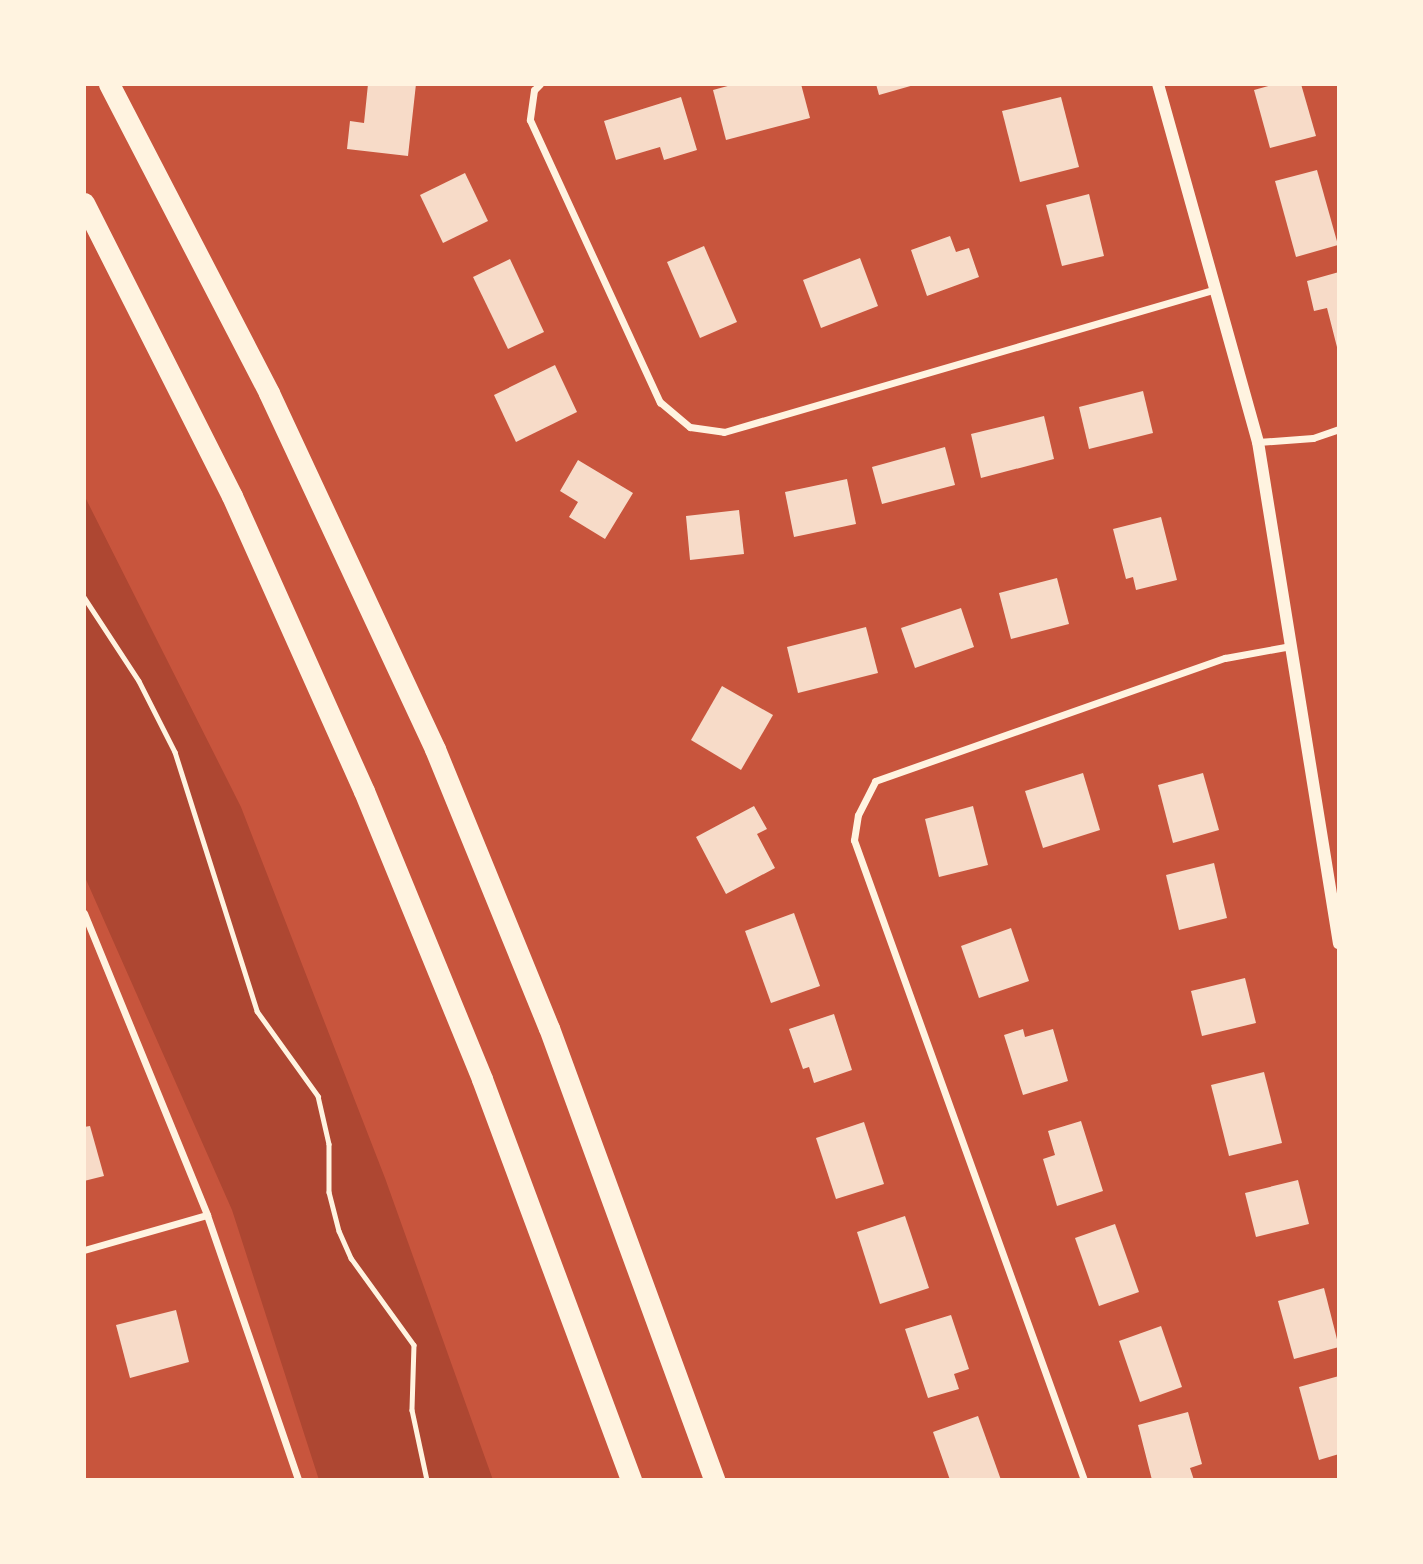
<!DOCTYPE html>
<html>
<head>
<meta charset="utf-8">
<style>
  body { margin:0 }
  #map { position:relative; width:1423px; height:1564px; overflow:hidden; background:#c8553d; font-family:"IBM Plex Sans",sans-serif }
  div>[style] { position:absolute }
  .green>* { inset:0; background:#ae4732 }
  .building>* { inset:0; background:#f7dbc8 }
  .path>* { height:4.5px; margin:-2.25px; padding:0 2.25px; transform-origin:2.25px; border-radius:2.25px; background:#fff3e0 }
  .minor>* { height:7px; margin:-3.5px; padding:0 3.5px; transform-origin:3.5px; border-radius:3.5px; background:#fff3e0 }
  .tertiary>* { height:12px; margin:-6px; padding:0 6px; transform-origin:6px; border-radius:6px; background:#fff3e0 }
  .motorway>* { height:21px; margin:-10.5px; padding:0 10.5px; transform-origin:10.5px; border-radius:10.5px; background:#fff3e0 }
  span { translate:-50% -50%; white-space:nowrap; text-align:center; line-height:1.15; -webkit-text-stroke:7px #fff3e0; paint-order:stroke }
  .frame { position:absolute; inset:0; border:86px solid #fff3e0; pointer-events:none }
</style>
</head>
<body>
<div id="map">
  <div class="green">
    <i style="clip-path:polygon(84px 495px,241px 807px,385px 1178px,493px 1480px,319px 1480px,232px 1210px,84px 875px)"></i>
  </div>
  <div class="building">
    <i style="clip-path:polygon(368px 84px,416px 84px,408px 156px,347px 149px,350px 121px,364px 123px)"></i>
    <i style="clip-path:polygon(735px 84px,801px 84px,810px 118px,726px 140px,713px 90px)"></i>
    <i style="clip-path:polygon(876px 84px,913px 84px,914px 85px,879px 95px)"></i>
    <i style="clip-path:polygon(1276px 84px,1301px 84px,1316px 136px,1270px 148px,1254px 90px)"></i>
    <i style="clip-path:polygon(681px 97px,697px 150px,664px 160px,660px 147px,616px 160px,604px 121px)"></i>
    <i style="clip-path:polygon(1061px 97px,1079px 167px,1020px 182px,1002px 111px)"></i>
    <i style="clip-path:polygon(1317px 170px,1338px 245px,1296px 257px,1275px 181px)"></i>
    <i style="clip-path:polygon(465px 173px,488px 221px,443px 243px,420px 195px)"></i>
    <i style="clip-path:polygon(1089px 194px,1104px 256px,1062px 266px,1046px 205px)"></i>
    <i style="clip-path:polygon(950px 236px,956px 252px,969px 248px,979px 277px,927px 296px,911px 250px)"></i>
    <i style="clip-path:polygon(704px 246px,737px 322px,700px 338px,667px 262px)"></i>
    <i style="clip-path:polygon(860px 258px,878px 306px,821px 328px,803px 280px)"></i>
    <i style="clip-path:polygon(510px 259px,544px 332px,508px 349px,473px 277px)"></i>
    <i style="clip-path:polygon(1339px 272px,1339px 351px,1338px 351px,1327px 308px,1314px 311px,1307px 281px)"></i>
    <i style="clip-path:polygon(555px 365px,577px 412px,516px 442px,494px 395px)"></i>
    <i style="clip-path:polygon(1143px 391px,1153px 433px,1089px 449px,1079px 407px)"></i>
    <i style="clip-path:polygon(1044px 416px,1054px 459px,981px 478px,971px 434px)"></i>
    <i style="clip-path:polygon(945px 447px,955px 485px,882px 504px,872px 467px)"></i>
    <i style="clip-path:polygon(578px 460px,633px 493px,605px 539px,569px 517px,578px 502px,560px 491px)"></i>
    <i style="clip-path:polygon(847px 479px,856px 524px,794px 537px,785px 492px)"></i>
    <i style="clip-path:polygon(739px 510px,744px 554px,690px 560px,686px 516px)"></i>
    <i style="clip-path:polygon(1161px 517px,1177px 580px,1136px 590px,1133px 577px,1126px 579px,1113px 529px)"></i>
    <i style="clip-path:polygon(1057px 578px,1069px 624px,1011px 639px,999px 593px)"></i>
    <i style="clip-path:polygon(961px 608px,974px 647px,915px 668px,901px 628px)"></i>
    <i style="clip-path:polygon(866px 627px,878px 673px,798px 693px,787px 647px)"></i>
    <i style="clip-path:polygon(722px 686px,773px 715px,741px 770px,691px 740px)"></i>
    <i style="clip-path:polygon(1083px 773px,1100px 830px,1043px 848px,1025px 791px)"></i>
    <i style="clip-path:polygon(1203px 773px,1219px 830px,1173px 843px,1158px 785px)"></i>
    <i style="clip-path:polygon(754px 806px,767px 829px,757px 834px,775px 868px,726px 894px,696px 837px)"></i>
    <i style="clip-path:polygon(973px 806px,988px 865px,939px 877px,925px 819px)"></i>
    <i style="clip-path:polygon(1214px 863px,1227px 918px,1179px 930px,1166px 875px)"></i>
    <i style="clip-path:polygon(794px 913px,820px 986px,771px 1003px,745px 931px)"></i>
    <i style="clip-path:polygon(1011px 928px,1029px 981px,979px 998px,961px 946px)"></i>
    <i style="clip-path:polygon(1245px 978px,1256px 1023px,1202px 1036px,1191px 991px)"></i>
    <i style="clip-path:polygon(834px 1014px,852px 1070px,814px 1083px,809px 1067px,803px 1069px,789px 1029px)"></i>
    <i style="clip-path:polygon(1023px 1029px,1025px 1037px,1053px 1029px,1068px 1081px,1023px 1095px,1004px 1035px)"></i>
    <i style="clip-path:polygon(1264px 1072px,1282px 1143px,1229px 1156px,1211px 1085px)"></i>
    <i style="clip-path:polygon(1081px 1121px,1103px 1191px,1057px 1206px,1043px 1159px,1055px 1155px,1048px 1131px)"></i>
    <i style="clip-path:polygon(864px 1122px,884px 1184px,836px 1199px,816px 1138px)"></i>
    <i style="clip-path:polygon(90px 1126px,104px 1176px,84px 1181px,84px 1127px)"></i>
    <i style="clip-path:polygon(1298px 1180px,1309px 1224px,1256px 1237px,1245px 1193px)"></i>
    <i style="clip-path:polygon(905px 1216px,929px 1288px,880px 1304px,857px 1232px)"></i>
    <i style="clip-path:polygon(1115px 1224px,1139px 1292px,1099px 1306px,1075px 1238px)"></i>
    <i style="clip-path:polygon(1324px 1288px,1339px 1347px,1294px 1359px,1278px 1301px)"></i>
    <i style="clip-path:polygon(176px 1310px,189px 1362px,130px 1378px,116px 1325px)"></i>
    <i style="clip-path:polygon(951px 1315px,969px 1369px,954px 1374px,959px 1389px,928px 1398px,905px 1329px)"></i>
    <i style="clip-path:polygon(1161px 1326px,1182px 1387px,1140px 1402px,1119px 1341px)"></i>
    <i style="clip-path:polygon(1339px 1376px,1339px 1454px,1319px 1460px,1299px 1387px)"></i>
    <i style="clip-path:polygon(1188px 1412px,1202px 1464px,1190px 1468px,1194px 1480px,1152px 1480px,1138px 1425px)"></i>
    <i style="clip-path:polygon(978px 1416px,1001px 1480px,950px 1480px,933px 1432px)"></i>
  </div>
  <div class="path">
    <i style="left:84px;top:597px;width:100px;rotate:56.8deg"></i>
    <i style="left:139px;top:681px;width:80px;rotate:63.1deg"></i>
    <i style="left:175px;top:752px;width:272px;rotate:72.4deg"></i>
    <i style="left:257px;top:1011px;width:105px;rotate:54.3deg"></i>
    <i style="left:318px;top:1096px;width:49px;rotate:77.1deg"></i>
    <i style="left:329px;top:1144px;width:48px;rotate:90deg"></i>
    <i style="left:329px;top:1192px;width:40px;rotate:75.6deg"></i>
    <i style="left:339px;top:1231px;width:30px;rotate:66deg"></i>
    <i style="left:351px;top:1258px;width:107px;rotate:54.1deg"></i>
    <i style="left:414px;top:1345px;width:65px;rotate:91.8deg"></i>
    <i style="left:412px;top:1410px;width:72px;rotate:77.9deg"></i>
  </div>
  <div class="minor">
    <i style="left:540px;top:84px;width:8px;rotate:135deg"></i>
    <i style="left:534px;top:90px;width:30px;rotate:98deg"></i>
    <i style="left:530px;top:120px;width:311px;rotate:65.3deg"></i>
    <i style="left:660px;top:402px;width:39px;rotate:40deg"></i>
    <i style="left:690px;top:427px;width:34px;rotate:8deg"></i>
    <i style="left:724px;top:432px;width:512px;rotate:-16.21deg"></i>
    <i style="left:1258px;top:442px;width:55px;rotate:-4.2deg"></i>
    <i style="left:1313px;top:438px;width:28px;rotate:-19deg"></i>
    <i style="left:84px;top:913px;width:326px;rotate:67.8deg"></i>
    <i style="left:207px;top:1215px;width:280px;rotate:71deg"></i>
    <i style="left:84px;top:1250px;width:128px;rotate:-15.9deg"></i>
    <i style="left:1084px;top:1480px;width:680px;rotate:-109.77deg"></i>
    <i style="left:854px;top:840px;width:25px;rotate:-81deg"></i>
    <i style="left:858px;top:815px;width:38px;rotate:-63deg"></i>
    <i style="left:875px;top:781px;width:371px;rotate:-19.4deg"></i>
    <i style="left:1225px;top:658px;width:67px;rotate:-10.3deg"></i>
  </div>
  <div class="tertiary">
    <i style="left:1158px;top:84px;width:372px;rotate:74.4deg"></i>
    <i style="left:1258px;top:442px;width:508px;rotate:80.83deg"></i>
  </div>
  <div class="motorway">
    <i style="left:109px;top:84px;width:348px;rotate:62.6deg"></i>
    <i style="left:269px;top:393px;width:393px;rotate:65deg"></i>
    <i style="left:435px;top:749px;width:301px;rotate:67.8deg"></i>
    <i style="left:549px;top:1028px;width:481px;rotate:69.9deg"></i>
    <i style="left:84px;top:203px;width:328px;rotate:63.2deg"></i>
    <i style="left:232px;top:496px;width:323px;rotate:65.9deg"></i>
    <i style="left:364px;top:791px;width:311px;rotate:67.7deg"></i>
    <i style="left:482px;top:1079px;width:428px;rotate:69.6deg"></i>
  </div>
  <div class="frame"></div>
</div>
</body>
</html>
